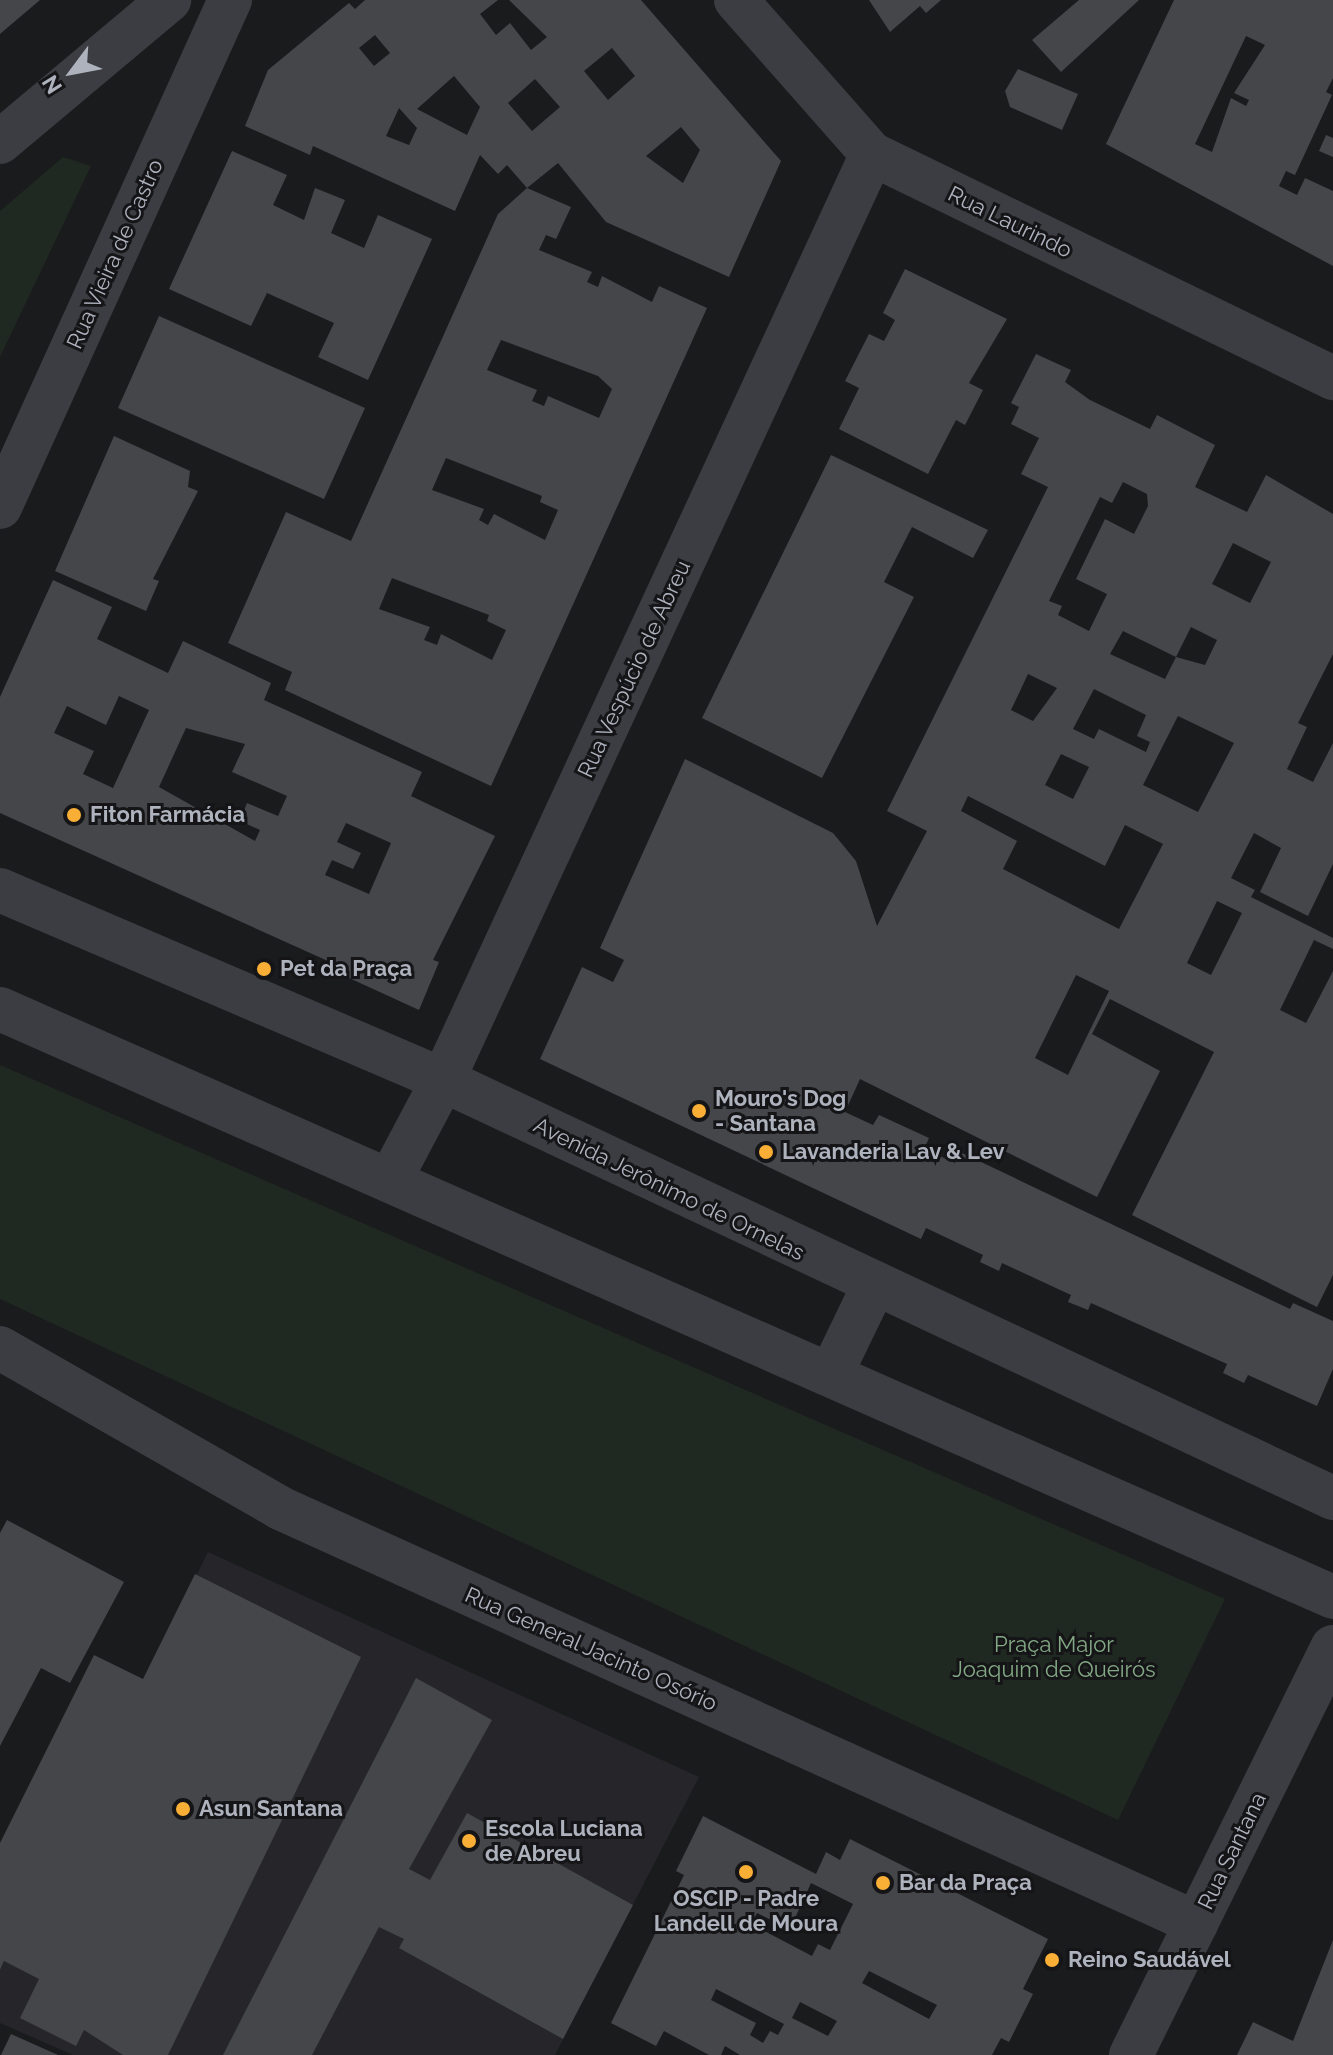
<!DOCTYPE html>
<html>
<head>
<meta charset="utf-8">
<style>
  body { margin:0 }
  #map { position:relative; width:1333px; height:2055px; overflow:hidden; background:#1a1b1d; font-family:Raleway,sans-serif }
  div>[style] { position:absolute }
  .built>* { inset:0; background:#26262a }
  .green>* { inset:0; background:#202921 }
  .building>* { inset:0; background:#44464a }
  .minor>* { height:44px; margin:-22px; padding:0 22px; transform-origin:22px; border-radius:22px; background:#3b3d42 }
  .dots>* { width:22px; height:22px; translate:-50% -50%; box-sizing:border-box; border:4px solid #151518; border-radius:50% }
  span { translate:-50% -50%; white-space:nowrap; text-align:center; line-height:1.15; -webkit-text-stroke:6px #151518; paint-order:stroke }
  .street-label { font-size:22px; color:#adb2bd }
  .poi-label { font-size:22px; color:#adb2bd; font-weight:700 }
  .left { translate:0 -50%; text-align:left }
  .park-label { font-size:22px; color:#83a884 }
  .north { position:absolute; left:32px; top:32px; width:80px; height:80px; -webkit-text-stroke:6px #151518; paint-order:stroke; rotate:238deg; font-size:22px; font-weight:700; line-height:32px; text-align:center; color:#adb2bd }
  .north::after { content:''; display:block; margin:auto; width:28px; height:36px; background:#adb2bd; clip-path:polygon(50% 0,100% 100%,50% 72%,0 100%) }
</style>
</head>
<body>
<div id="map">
  <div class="built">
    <i style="clip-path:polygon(208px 1552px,699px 1777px,555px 2055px,73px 2055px,0 2023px,0 1970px)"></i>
  </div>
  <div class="green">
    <i style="clip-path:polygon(63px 157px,91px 166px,0 357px,0 211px)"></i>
    <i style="clip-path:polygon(0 1065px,1225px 1599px,1118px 1820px,0 1299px)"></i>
  </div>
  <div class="building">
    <i style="clip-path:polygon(0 0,40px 0,0 34px)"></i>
    <i style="clip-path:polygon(evenodd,365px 0,498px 0,480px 14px,496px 35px,510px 23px,531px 50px,547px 37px,509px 0,641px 0,781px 161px,729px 277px,606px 222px,558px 163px,527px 188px,507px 165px,498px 174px,480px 155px,455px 211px,313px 146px,310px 155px,245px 126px,268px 70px,349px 3px,355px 9px,365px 0,375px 35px,390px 53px,374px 66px,359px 48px,375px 35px,365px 0,612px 48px,635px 76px,608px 100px,584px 71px,612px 48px,365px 0,454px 76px,480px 107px,467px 135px,417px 109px,454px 76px,365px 0,535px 79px,560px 107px,532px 131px,508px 103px,535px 79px,365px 0,399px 108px,417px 128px,409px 145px,386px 136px,399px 108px,365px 0,681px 127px,700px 150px,683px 183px,646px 156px,681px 127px)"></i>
    <i style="clip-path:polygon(869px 0,941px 0,926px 13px,920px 6px,890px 32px)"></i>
    <i style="clip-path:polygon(1079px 0,1139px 0,1061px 72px,1032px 40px)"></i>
    <i style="clip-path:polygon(evenodd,1174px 0,1333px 0,1333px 78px,1326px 92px,1332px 95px,1295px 175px,1286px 171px,1279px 186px,1297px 195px,1305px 178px,1333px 191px,1333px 266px,1106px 144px,1174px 0,1246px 36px,1265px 45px,1234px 93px,1249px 100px,1246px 106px,1231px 98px,1212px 152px,1195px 144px,1246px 36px)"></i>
    <i style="clip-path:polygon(1018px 69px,1078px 94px,1062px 130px,1010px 107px,1005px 91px)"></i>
    <i style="clip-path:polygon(1326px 135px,1333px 138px,1333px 157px,1319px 151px)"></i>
    <i style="clip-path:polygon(232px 151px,287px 175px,273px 205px,304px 220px,315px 188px,345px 200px,331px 233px,364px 248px,378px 215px,432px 239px,368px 380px,318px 357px,334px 323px,267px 293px,251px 326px,169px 289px)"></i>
    <i style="clip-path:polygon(evenodd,527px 188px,571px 207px,556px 239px,546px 235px,539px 250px,592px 272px,587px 282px,598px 287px,602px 276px,652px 302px,659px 286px,707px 308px,491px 786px,285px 690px,292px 672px,228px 643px,286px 512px,351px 541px,498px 214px,527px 188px,501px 340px,598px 376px,612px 389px,599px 418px,548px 396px,544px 406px,532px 401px,537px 390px,487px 370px,501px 340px,527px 188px,446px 458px,542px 496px,540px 502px,558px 510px,545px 540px,494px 514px,488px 525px,479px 520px,484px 509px,432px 490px,446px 458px,527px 188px,392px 578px,489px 615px,487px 621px,506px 630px,492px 660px,441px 634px,437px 645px,424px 640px,430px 627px,379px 609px,392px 578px)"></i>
    <i style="clip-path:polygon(905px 269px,1007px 319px,969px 383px,983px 390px,965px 425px,956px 420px,928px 474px,839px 429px,859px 388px,845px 381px,869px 334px,884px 341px,895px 320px,883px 313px)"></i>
    <i style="clip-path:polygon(159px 316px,365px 408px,324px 499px,118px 408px)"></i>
    <i style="clip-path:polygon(evenodd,1036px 354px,1071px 370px,1065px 382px,1090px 400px,1150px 429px,1157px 415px,1215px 445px,1195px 487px,1247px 512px,1266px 475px,1333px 514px,1333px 654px,1298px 723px,1307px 727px,1287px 769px,1313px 782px,1333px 743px,1333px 864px,1308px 916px,1260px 892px,1281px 848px,1254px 833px,1231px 878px,1255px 890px,1251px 897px,1333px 938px,1333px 949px,1314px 940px,1280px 1010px,1306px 1023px,1333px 971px,1333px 1275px,1317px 1307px,1132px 1215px,1214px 1052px,1110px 999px,1092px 1034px,1160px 1071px,1097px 1197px,860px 1079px,845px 1112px,873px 1125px,879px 1115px,929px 1138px,924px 1149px,955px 1163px,960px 1152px,1290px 1309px,1293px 1303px,1333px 1321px,1333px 1369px,1317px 1406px,1248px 1375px,1244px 1383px,1223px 1373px,1227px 1364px,1091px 1303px,1088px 1310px,1068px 1302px,1071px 1295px,1002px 1263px,999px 1271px,980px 1262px,983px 1255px,926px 1228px,921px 1239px,540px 1059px,582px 967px,613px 982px,624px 960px,600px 948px,685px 759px,833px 833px,856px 861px,877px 926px,927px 831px,887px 811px,1048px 487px,1021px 474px,1039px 438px,1011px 424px,1019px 407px,1011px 403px,1036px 354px,1123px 482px,1147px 494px,1148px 506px,1134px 534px,1105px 519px,1076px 579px,1107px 594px,1089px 631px,1058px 615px,1062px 606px,1049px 601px,1100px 497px,1112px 503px,1123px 482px,1036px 354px,1233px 543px,1271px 562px,1250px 603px,1212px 584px,1233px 543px,1036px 354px,1191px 627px,1217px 640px,1205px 665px,1176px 657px,1165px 679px,1110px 654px,1123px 631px,1176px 657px,1191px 627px,1036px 354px,1028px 674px,1057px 688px,1033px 721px,1011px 710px,1028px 674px,1036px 354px,1094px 689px,1146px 715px,1137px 736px,1150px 742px,1146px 752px,1099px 729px,1094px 739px,1073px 729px,1094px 689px,1036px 354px,1178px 716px,1234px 743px,1198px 812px,1143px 785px,1178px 716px,1036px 354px,1061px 754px,1089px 767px,1073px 799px,1045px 785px,1061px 754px,1036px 354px,968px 796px,1105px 866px,1125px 825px,1163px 844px,1119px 929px,1003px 869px,1017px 841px,961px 811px,968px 796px,1036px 354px,1217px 901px,1242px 913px,1211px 975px,1187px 963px,1217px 901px,1036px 354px,1076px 975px,1109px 991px,1068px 1075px,1035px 1058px,1076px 975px)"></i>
    <i style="clip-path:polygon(114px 436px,190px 471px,188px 487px,198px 491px,153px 579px,159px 581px,146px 611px,55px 571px)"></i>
    <i style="clip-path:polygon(831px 455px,988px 530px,973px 558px,912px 527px,884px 582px,914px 597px,822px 778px,702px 718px)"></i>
    <i style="clip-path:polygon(evenodd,53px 580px,112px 607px,97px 639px,168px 673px,183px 641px,271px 683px,264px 700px,422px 772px,411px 796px,495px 836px,433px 960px,439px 962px,419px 1010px,336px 972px,339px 966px,0 813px,0 697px,53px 580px,119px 696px,149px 710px,113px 788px,83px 774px,94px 751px,54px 733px,67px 706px,106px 725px,119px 696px,53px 580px,186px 728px,245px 744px,232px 772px,287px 796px,278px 816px,247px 803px,240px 821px,260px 830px,255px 841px,159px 787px,186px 728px,53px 580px,346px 823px,391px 843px,369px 894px,325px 875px,332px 860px,353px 869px,361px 853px,337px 842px,346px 823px)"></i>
    <i style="clip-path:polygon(7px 1520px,124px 1582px,70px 1683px,41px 1668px,0 1746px,0 1533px)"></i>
    <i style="clip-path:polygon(195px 1574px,361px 1657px,168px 2055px,123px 2055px,84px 2030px,76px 2046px,20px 2018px,39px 1979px,4px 1961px,0 1970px,0 1843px,94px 1655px,143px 1679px)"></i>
    <i style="clip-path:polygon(416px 1678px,492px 1720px,409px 1869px,430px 1880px,467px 1813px,633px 1905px,563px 2039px,399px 1948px,404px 1939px,379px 1927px,312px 2055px,223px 2055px)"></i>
    <i style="clip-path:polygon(evenodd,703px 1816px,816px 1874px,826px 1852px,840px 1860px,850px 1839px,1048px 1939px,1023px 1989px,1033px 1994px,1009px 2042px,1001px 2038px,992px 2055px,740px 2055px,725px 2046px,721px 2055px,709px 2055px,664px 2031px,656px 2046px,611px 2023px,684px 1875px,676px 1871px,703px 1816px,811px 1883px,853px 1904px,830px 1950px,818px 1944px,812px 1956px,751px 1924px,757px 1913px,790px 1929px,811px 1883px,703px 1816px,869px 1971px,937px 2005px,929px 2019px,862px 1983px,869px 1971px,703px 1816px,716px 1989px,784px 2024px,778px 2035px,770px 2031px,763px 2043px,750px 2035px,756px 2023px,711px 2000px,716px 1989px,703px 1816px,800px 2002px,837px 2021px,828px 2036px,792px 2018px,800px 2002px)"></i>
    <i style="clip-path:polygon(1333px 1940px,1333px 2055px,1237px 2055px,1253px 2022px,1293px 2041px)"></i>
    <i style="clip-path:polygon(11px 2034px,58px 2055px,1px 2055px)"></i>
  </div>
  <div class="minor">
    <i style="left:736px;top:0;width:205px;rotate:48.6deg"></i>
    <i style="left:872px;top:154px;width:513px;rotate:25.92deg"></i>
    <i style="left:0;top:142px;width:221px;rotate:-40deg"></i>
    <i style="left:0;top:507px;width:557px;rotate:-65.6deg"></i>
    <i style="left:0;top:890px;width:482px;rotate:23.2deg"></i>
    <i style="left:443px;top:1080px;width:983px;rotate:25.16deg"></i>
    <i style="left:0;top:1009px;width:1457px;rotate:23.8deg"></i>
    <i style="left:390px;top:1180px;width:113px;rotate:-62.1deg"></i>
    <i style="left:443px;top:1080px;width:1021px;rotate:-65.14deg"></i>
    <i style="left:0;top:1348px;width:322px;rotate:29.7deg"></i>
    <i style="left:280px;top:1508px;width:1006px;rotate:24.37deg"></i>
    <i style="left:831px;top:1374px;width:97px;rotate:-64.2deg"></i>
    <i style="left:1131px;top:2055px;width:455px;rotate:-63.7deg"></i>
  </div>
  <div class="dots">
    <i style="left:74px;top:815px;background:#f9af36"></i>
    <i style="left:264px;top:969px;background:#f9af36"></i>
    <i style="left:699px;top:1111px;background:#f9af36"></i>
    <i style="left:766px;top:1152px;background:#f9af36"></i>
    <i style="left:183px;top:1809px;background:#f9af36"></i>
    <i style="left:469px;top:1841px;background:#f9af36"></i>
    <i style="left:746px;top:1872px;background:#f9af36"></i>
    <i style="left:883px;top:1883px;background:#f9af36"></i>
    <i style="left:1052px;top:1960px;background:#f9af36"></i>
  </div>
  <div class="street-label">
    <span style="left:1010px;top:222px;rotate:26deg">Rua Laurindo</span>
    <span style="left:115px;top:254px;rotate:-66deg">Rua Vieira de Castro</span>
    <span style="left:634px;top:669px;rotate:-65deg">Rua Vespúcio de Abreu</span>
    <span style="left:669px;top:1189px;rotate:26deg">Avenida Jerônimo de Ornelas</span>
    <span style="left:591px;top:1649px;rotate:24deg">Rua General Jacinto Osório</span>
    <span style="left:1232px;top:1851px;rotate:-64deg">Rua Santana</span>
  </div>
  <div class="poi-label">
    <span class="left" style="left:90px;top:815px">Fiton Farmácia</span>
    <span class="left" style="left:280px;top:969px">Pet da Praça</span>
    <span class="left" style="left:715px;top:1111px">Mouro's Dog<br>- Santana</span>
    <span class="left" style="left:782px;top:1152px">Lavanderia Lav &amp; Lev</span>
    <span class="left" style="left:199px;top:1809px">Asun Santana</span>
    <span class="left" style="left:485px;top:1841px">Escola Luciana<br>de Abreu</span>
    <span class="left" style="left:899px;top:1883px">Bar da Praça</span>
    <span style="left:746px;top:1911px">OSCIP - Padre<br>Landell de Moura</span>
    <span class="left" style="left:1068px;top:1960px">Reino Saudável</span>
  </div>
  <div class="park-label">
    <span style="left:1054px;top:1657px">Praça Major<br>Joaquim de Queirós</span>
  </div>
  <div class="north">N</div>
</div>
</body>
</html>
